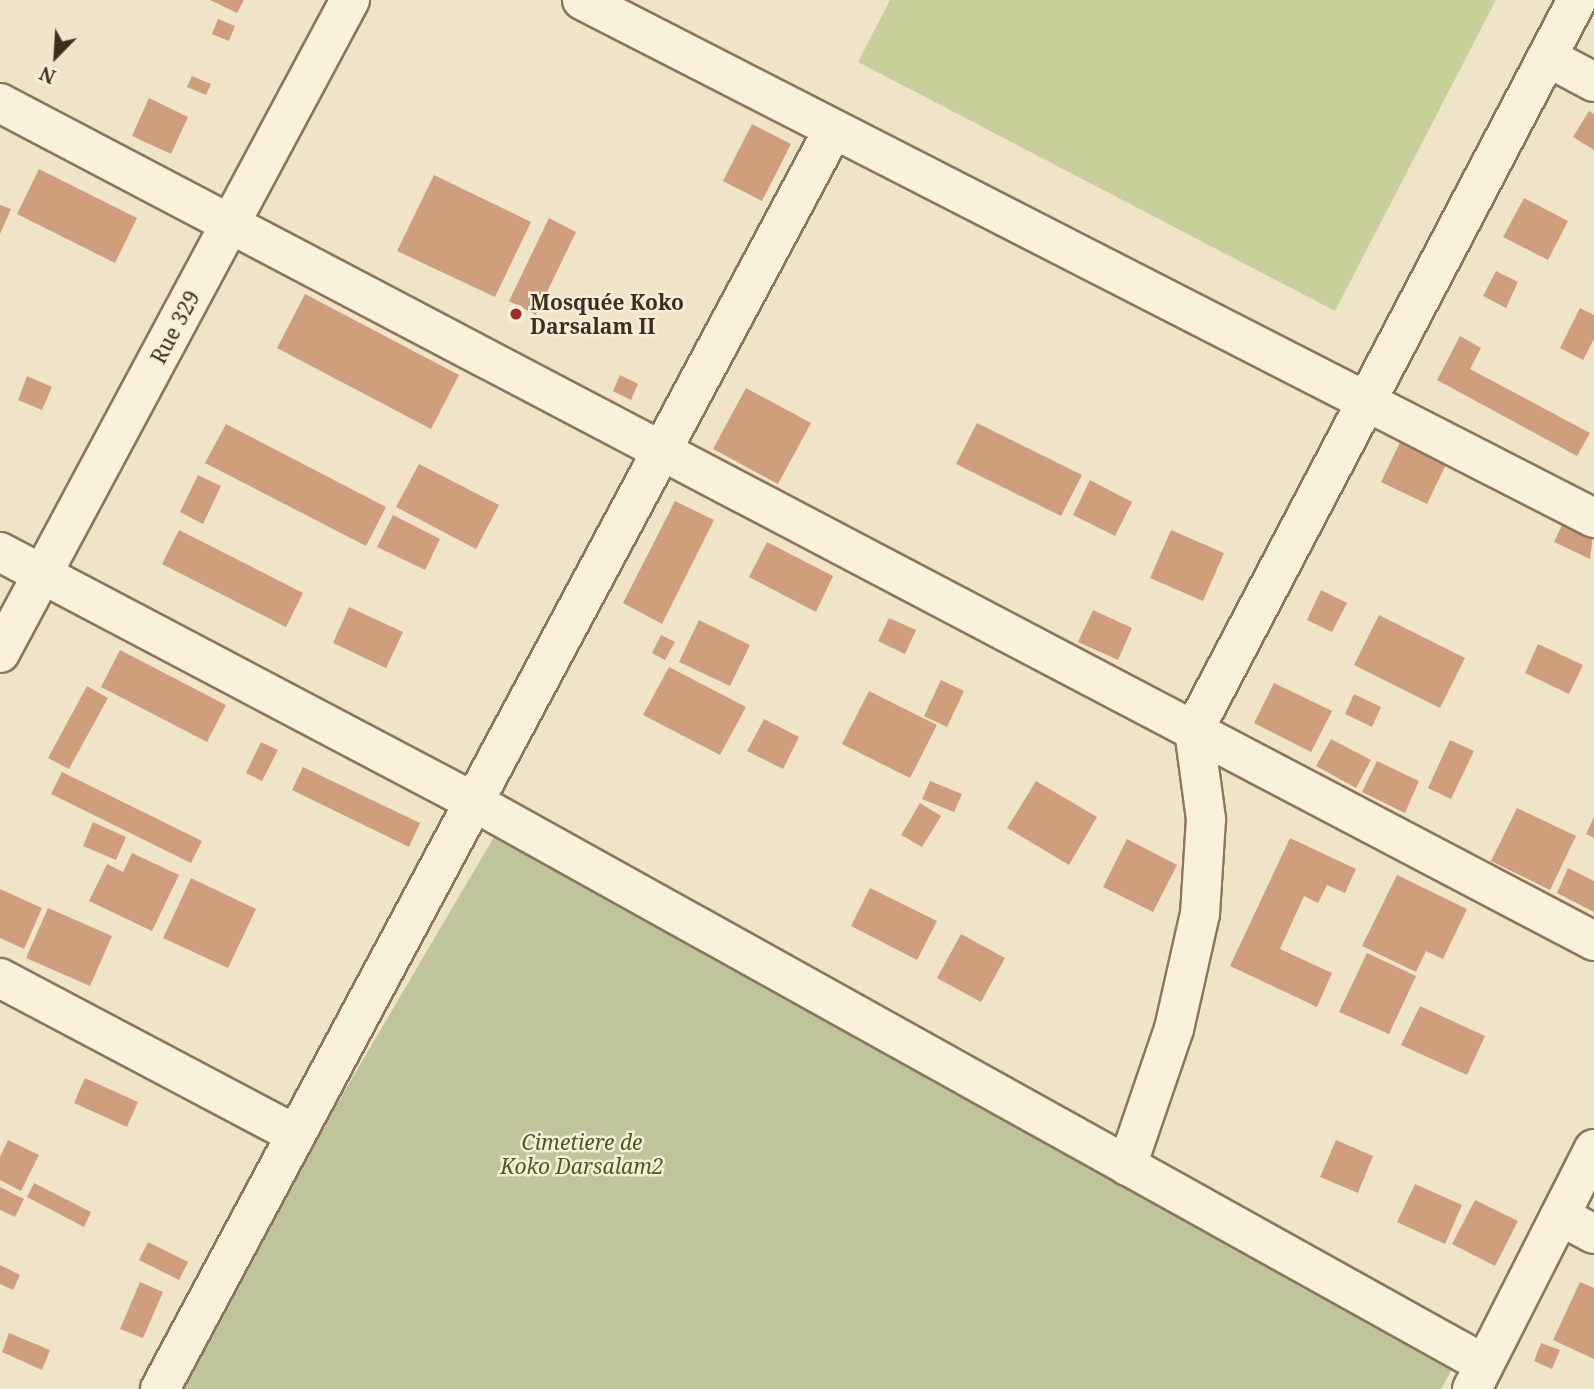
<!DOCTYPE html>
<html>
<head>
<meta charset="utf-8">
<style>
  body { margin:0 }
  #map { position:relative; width:1594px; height:1389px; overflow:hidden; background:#f0e4c8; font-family:"Noto Serif",serif }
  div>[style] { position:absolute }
  .green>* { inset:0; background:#c9cf9b }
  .cemetery>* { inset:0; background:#bfc49a }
  .building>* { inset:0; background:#cf9f7d }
  .roads { filter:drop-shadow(2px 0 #8d765c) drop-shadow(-2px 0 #8d765c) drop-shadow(0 2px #8d765c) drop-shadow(0 -2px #8d765c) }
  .street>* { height:38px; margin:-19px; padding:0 19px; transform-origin:19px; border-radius:19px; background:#faf1dc }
  .dots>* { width:19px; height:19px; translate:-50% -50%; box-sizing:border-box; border:4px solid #f7eed8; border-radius:50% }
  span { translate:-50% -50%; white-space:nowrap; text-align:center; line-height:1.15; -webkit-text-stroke:5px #f7eed8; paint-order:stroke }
  .poi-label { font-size:21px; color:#3d2e20; font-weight:700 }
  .left { translate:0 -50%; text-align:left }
  .street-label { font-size:21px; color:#3d2e20 }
  .park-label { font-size:21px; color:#4d5a26; font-style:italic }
  .north { position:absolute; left:21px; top:21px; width:70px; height:70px; -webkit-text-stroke:5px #f7eed8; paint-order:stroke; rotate:204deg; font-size:19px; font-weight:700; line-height:28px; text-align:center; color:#3d2e20 }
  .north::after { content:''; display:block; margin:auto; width:24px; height:32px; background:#3d2e20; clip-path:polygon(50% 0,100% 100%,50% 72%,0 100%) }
</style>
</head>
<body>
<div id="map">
  <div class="green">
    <i style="clip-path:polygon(890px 0,1496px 0,1335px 311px,858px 62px)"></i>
  </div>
  <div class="cemetery">
    <i style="clip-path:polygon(494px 837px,1453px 1367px,1441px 1389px,178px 1389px,258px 1238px)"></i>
  </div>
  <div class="building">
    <i style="clip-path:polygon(210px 0,244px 0,237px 13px)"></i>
    <i style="clip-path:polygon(218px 19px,235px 26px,229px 41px,212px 34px)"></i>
    <i style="clip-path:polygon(192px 76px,211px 84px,206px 95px,187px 87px)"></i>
    <i style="clip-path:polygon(149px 98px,188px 117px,171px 154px,132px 136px)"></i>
    <i style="clip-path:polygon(1589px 111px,1594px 114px,1594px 150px,1573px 137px)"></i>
    <i style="clip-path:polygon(752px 124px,791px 144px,762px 201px,723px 181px)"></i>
    <i style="clip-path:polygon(39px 169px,137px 218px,115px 263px,17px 214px)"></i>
    <i style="clip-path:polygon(434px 175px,531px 222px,495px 297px,397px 251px)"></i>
    <i style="clip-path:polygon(1524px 198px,1568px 221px,1548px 260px,1503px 237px)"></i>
    <i style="clip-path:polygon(0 205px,11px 209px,0 234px)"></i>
    <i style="clip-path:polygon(549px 218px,576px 232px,536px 315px,509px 301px)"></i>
    <i style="clip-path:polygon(1496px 271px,1518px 282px,1506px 308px,1483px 296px)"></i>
    <i style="clip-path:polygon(305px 294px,459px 375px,431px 429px,277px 348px)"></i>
    <i style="clip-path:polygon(1580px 308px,1594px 315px,1594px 339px,1583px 360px,1560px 348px)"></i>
    <i style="clip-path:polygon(1460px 336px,1481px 348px,1470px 369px,1590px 433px,1577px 456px,1437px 380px)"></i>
    <i style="clip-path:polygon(620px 375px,638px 384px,631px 400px,613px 391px)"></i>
    <i style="clip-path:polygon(27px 376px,52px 387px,42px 410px,18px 400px)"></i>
    <i style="clip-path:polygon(746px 388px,811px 423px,778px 484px,713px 449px)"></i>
    <i style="clip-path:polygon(977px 423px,1082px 475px,1061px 516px,956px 464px)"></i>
    <i style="clip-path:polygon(226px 424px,386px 507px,366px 546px,205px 463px)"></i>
    <i style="clip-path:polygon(1404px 434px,1450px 456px,1427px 504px,1381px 482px)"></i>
    <i style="clip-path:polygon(419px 464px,499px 505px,476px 549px,396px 507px)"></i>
    <i style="clip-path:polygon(198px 475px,221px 486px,203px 524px,180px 512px)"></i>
    <i style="clip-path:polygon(1090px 480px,1132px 502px,1115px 536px,1073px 515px)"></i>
    <i style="clip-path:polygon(675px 501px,714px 520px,662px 624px,623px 603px)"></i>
    <i style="clip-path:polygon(393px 515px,440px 539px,425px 570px,377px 547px)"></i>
    <i style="clip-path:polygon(1567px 515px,1594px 528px,1590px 559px,1554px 542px)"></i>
    <i style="clip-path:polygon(179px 530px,303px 593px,286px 627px,162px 564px)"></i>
    <i style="clip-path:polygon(1171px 530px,1224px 553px,1203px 601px,1150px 578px)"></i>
    <i style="clip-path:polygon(767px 542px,833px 576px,816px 612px,749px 577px)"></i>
    <i style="clip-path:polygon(1321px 590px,1347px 603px,1332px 632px,1307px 620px)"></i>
    <i style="clip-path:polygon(349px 607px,403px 632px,386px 668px,333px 643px)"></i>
    <i style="clip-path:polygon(1093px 610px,1132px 628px,1118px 660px,1078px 642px)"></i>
    <i style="clip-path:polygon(1379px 615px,1465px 658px,1440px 708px,1354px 665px)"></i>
    <i style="clip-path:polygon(889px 618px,916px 630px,905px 654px,878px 641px)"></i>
    <i style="clip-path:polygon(699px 620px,750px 645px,730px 686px,679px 662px)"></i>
    <i style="clip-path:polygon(661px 635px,675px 642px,665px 660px,652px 653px)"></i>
    <i style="clip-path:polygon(1538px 644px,1583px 665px,1569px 694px,1525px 673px)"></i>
    <i style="clip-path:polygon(120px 650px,226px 705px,207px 742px,101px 687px)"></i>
    <i style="clip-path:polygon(669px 667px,746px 707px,720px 755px,643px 715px)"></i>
    <i style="clip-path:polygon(941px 680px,964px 691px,947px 727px,924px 716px)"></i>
    <i style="clip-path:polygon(1274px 683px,1332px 711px,1311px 752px,1254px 723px)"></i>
    <i style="clip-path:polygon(87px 686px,108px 698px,69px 769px,48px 758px)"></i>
    <i style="clip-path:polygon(869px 691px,937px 725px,910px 778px,842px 744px)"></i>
    <i style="clip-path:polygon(1354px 694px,1381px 707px,1372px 727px,1345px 714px)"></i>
    <i style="clip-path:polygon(764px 719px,799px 737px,783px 769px,747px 751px)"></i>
    <i style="clip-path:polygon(1331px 739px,1371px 760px,1356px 788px,1316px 766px)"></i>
    <i style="clip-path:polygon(1450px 740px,1474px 751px,1451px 799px,1428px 788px)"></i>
    <i style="clip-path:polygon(261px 742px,278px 750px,262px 781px,246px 773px)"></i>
    <i style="clip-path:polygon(1377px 761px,1419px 781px,1405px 813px,1362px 792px)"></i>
    <i style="clip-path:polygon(303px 767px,420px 823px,409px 847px,292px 790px)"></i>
    <i style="clip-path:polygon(62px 772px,202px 841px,191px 863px,51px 794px)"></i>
    <i style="clip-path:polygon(930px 781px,962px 794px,954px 812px,922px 799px)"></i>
    <i style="clip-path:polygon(1036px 781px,1097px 817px,1069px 865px,1007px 828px)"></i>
    <i style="clip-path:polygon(920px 803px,941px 816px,922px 847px,901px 835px)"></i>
    <i style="clip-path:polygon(1517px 808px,1576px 836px,1550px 890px,1491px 861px)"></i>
    <i style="clip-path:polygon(1594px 817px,1594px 838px,1586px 834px)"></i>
    <i style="clip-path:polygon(93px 822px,126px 837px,116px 860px,83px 846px)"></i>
    <i style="clip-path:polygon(1290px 838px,1356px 869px,1345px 893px,1327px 885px,1318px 903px,1304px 896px,1280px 949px,1332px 973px,1317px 1007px,1230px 966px)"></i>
    <i style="clip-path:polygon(1127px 839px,1177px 865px,1153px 912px,1103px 887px)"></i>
    <i style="clip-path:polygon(132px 853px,179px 875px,152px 931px,89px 901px,107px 864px,123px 872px)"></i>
    <i style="clip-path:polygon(1568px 868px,1594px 881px,1594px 912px,1557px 893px)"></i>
    <i style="clip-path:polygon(1397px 875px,1467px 909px,1443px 959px,1426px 951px,1416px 972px,1362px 946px)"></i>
    <i style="clip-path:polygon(191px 878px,256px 909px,228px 968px,163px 938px)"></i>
    <i style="clip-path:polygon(870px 888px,937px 921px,917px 960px,851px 926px)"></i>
    <i style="clip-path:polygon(0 889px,42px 908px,24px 949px,0 938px)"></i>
    <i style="clip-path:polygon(48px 908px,112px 936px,90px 986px,26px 958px)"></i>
    <i style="clip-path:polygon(961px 934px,1005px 958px,981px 1002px,937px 978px)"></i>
    <i style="clip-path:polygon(1367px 953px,1416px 976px,1389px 1034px,1339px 1012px)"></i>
    <i style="clip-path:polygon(1420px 1006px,1485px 1036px,1467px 1075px,1401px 1045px)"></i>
    <i style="clip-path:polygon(85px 1078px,138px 1102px,127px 1127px,74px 1103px)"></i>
    <i style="clip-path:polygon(8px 1140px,39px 1155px,21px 1191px,0 1180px,0 1157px)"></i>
    <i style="clip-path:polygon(1336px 1140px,1373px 1156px,1358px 1193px,1320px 1177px)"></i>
    <i style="clip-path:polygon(34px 1183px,91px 1212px,84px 1227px,27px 1197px)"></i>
    <i style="clip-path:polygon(1415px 1184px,1462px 1205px,1445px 1244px,1397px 1222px)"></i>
    <i style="clip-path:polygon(0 1187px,24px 1199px,15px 1217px,0 1210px)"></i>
    <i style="clip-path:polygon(1475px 1200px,1518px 1221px,1495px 1266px,1452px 1244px)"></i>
    <i style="clip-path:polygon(148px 1242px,188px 1262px,179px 1280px,139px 1260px)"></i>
    <i style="clip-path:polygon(0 1265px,20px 1275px,13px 1290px,0 1284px)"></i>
    <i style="clip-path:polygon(140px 1282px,163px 1292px,143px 1338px,120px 1329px)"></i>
    <i style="clip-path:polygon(1580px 1282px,1594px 1288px,1594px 1359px,1553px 1340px)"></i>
    <i style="clip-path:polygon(9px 1333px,50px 1350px,42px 1370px,2px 1352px)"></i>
    <i style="clip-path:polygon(1541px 1343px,1560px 1350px,1552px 1369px,1534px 1361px)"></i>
  </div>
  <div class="roads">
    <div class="street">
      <i style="left:582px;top:0;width:1137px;rotate:27.11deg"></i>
      <i style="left:1547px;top:57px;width:53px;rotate:28deg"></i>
      <i style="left:0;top:103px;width:1801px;rotate:27.73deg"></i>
      <i style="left:0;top:552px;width:536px;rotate:27.81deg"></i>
      <i style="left:474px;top:802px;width:1156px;rotate:29.09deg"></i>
      <i style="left:0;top:653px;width:741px;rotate:-61.81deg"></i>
      <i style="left:0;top:978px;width:335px;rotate:27.9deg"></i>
      <i style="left:1127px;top:1166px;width:145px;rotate:-71.1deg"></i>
      <i style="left:1174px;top:1029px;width:118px;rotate:-77.3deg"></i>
      <i style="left:1200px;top:914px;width:95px;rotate:-86.4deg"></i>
      <i style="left:1206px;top:819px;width:90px;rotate:-97.7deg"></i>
      <i style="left:1194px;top:730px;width:824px;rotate:-62.32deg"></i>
      <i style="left:1560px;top:1216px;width:38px;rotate:28deg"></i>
      <i style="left:160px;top:1389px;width:1428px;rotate:-61.87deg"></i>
      <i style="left:1472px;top:1389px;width:269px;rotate:-63.1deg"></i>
    </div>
  </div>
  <div class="dots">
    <i style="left:516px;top:314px;background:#9e2a2b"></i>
  </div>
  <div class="poi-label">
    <span class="left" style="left:530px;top:314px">Mosquée Koko<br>Darsalam II</span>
  </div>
  <div class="street-label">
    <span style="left:175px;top:327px;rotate:-62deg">Rue 329</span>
  </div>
  <div class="park-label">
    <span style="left:582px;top:1154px">Cimetiere de<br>Koko Darsalam2</span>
  </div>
  <div class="north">N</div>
</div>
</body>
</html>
